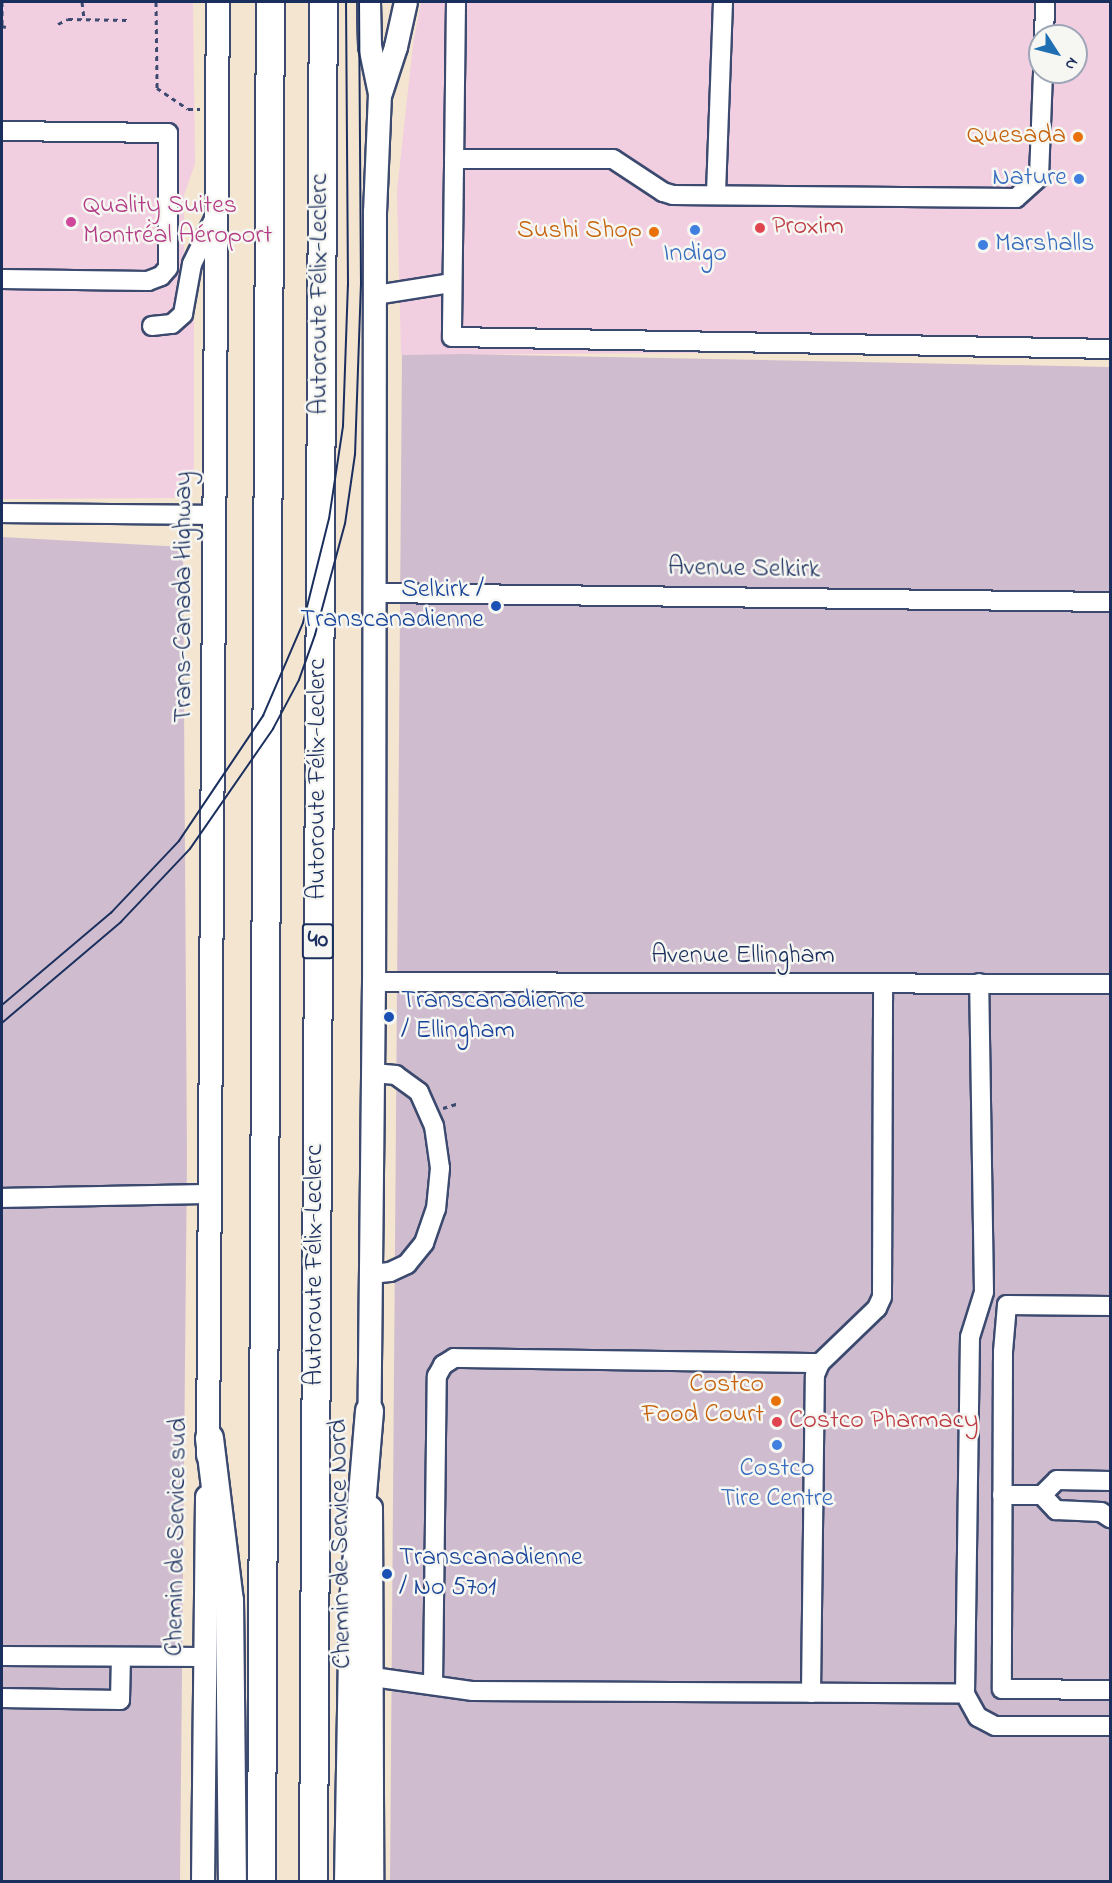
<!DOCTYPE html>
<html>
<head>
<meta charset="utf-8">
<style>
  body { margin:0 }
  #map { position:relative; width:1112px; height:1883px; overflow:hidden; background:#f4e5d1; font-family:"Indie Flower",sans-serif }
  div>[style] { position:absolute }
  .built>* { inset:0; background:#f2cfe0 }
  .industrial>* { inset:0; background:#cfbdcf }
  .path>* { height:3px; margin-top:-1.5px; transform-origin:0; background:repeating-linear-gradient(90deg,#3c4a6f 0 4.5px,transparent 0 9px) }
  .roads { filter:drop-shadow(2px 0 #3c4a6f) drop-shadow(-2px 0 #3c4a6f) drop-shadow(0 2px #3c4a6f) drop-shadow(0 -2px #3c4a6f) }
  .minor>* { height:18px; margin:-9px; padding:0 9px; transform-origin:9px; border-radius:9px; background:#fff }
  .major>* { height:22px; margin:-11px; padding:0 11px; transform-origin:11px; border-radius:11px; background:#fff }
  .highway>* { height:27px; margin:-13.5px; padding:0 13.5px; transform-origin:13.5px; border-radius:13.5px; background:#fff }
  .tram>* { height:1.5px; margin:-0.75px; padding:0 0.75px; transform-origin:0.75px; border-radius:0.75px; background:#1b2f5e }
  .dots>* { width:16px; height:16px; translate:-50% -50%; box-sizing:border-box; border:3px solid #f6f6f2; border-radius:50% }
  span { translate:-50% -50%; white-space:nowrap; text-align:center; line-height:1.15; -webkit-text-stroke:5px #f6f6f2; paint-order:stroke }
  .shield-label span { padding:2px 4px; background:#f6f6f2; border:2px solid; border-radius:4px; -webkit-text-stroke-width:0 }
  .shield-label { font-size:24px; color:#1b2f5e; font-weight:700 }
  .food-label { font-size:26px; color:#c56008 }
  .right { translate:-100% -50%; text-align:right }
  .shop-label { font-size:26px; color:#366cbe }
  .left { translate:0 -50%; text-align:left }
  .hotel-label { font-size:26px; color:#b23c85 }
  .health-label { font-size:26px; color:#be3a42 }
  .street-label { font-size:26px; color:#1b2f5e }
  .transit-label { font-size:26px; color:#164399 }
  .frame { position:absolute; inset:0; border:3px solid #1b2f5e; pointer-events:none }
  .north { position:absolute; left:1028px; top:24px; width:60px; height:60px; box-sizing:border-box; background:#f6f6f2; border:2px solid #9ea6b7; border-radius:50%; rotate:126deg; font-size:16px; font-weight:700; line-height:24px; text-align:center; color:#1b2f5e }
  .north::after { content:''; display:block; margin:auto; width:21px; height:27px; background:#1f6fb2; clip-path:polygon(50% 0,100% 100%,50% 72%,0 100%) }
</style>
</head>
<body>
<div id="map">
  <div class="built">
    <i style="clip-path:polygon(2px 2px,193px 2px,195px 164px,184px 195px,184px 257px,194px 311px,194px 470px,189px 486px,174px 498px,2px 499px)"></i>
    <i style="clip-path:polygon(evenodd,421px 2px,1110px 2px,1110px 350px,401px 355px,397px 191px,413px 44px,421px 2px,1040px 36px,1076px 36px,1076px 72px,1040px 72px,1040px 36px)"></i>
  </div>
  <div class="industrial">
    <i style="clip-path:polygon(462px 354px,1110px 367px,1110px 1881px,390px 1882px,402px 355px)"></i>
    <i style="clip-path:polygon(2px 537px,183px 547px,187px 1158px,180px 1881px,2px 1881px)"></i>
  </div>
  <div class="path">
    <i style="left:2px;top:2px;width:24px;rotate:90deg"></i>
    <i style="left:2px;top:26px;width:4px;rotate:14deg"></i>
    <i style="left:82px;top:2px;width:17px;rotate:83deg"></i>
    <i style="left:156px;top:2px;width:86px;rotate:89.3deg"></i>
    <i style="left:157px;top:88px;width:37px;rotate:34deg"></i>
    <i style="left:188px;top:109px;width:12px"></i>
    <i style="left:58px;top:24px;width:11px;rotate:-27deg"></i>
    <i style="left:68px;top:19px;width:60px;rotate:1deg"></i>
    <i style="left:443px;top:1108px;width:17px;rotate:-17deg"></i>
  </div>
  <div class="roads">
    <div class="minor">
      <i style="left:456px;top:2px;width:335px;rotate:90.7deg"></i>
      <i style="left:452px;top:337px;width:658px;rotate:1.04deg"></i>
      <i style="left:1044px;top:36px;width:34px;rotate:-88deg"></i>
      <i style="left:2px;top:131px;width:166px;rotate:0.7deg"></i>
      <i style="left:168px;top:133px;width:135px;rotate:90deg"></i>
      <i style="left:168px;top:268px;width:11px;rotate:131deg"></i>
      <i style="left:161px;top:276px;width:14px;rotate:159deg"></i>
      <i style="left:148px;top:281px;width:146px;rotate:-179.2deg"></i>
      <i style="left:454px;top:159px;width:159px"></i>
      <i style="left:613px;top:159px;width:60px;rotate:33.4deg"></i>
      <i style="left:663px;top:192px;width:10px;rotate:17deg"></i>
      <i style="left:673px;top:195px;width:343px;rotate:0.5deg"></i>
      <i style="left:1016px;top:198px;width:31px;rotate:-42deg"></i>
      <i style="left:1039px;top:177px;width:105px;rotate:-87.8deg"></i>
      <i style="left:716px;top:193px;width:191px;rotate:-87.9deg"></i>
      <i style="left:376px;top:295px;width:76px;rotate:-9.1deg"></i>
      <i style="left:152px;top:326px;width:20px;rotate:-6deg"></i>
      <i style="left:172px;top:324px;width:15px;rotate:-42deg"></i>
      <i style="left:183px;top:314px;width:51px;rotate:-79.8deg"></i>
      <i style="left:192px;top:264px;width:52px;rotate:-63.9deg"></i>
      <i style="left:2px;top:513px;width:212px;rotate:0.5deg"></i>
      <i style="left:376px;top:593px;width:734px;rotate:0.7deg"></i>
      <i style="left:374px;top:982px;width:736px;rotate:0.16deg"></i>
      <i style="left:2px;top:1198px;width:208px;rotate:-1.1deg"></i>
      <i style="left:371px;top:1274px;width:19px;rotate:-6deg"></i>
      <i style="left:390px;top:1272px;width:19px;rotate:-25deg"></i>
      <i style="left:407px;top:1264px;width:27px;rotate:-51deg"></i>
      <i style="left:424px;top:1243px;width:36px;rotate:-71deg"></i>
      <i style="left:436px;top:1209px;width:41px;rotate:-84.4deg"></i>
      <i style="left:440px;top:1168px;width:42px;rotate:-98.1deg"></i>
      <i style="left:434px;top:1126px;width:37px;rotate:-114deg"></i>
      <i style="left:419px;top:1092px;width:29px;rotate:-144deg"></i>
      <i style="left:396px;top:1075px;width:23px;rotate:-175deg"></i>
      <i style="left:1110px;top:1306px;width:103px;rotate:-179.4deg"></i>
      <i style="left:1007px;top:1305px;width:47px;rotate:94.9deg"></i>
      <i style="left:1003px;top:1352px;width:337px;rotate:90.2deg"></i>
      <i style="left:1002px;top:1689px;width:108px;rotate:0.5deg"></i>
      <i style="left:1110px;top:1481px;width:53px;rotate:-178.9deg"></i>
      <i style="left:1057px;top:1480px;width:21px;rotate:135deg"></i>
      <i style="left:1042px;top:1495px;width:21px;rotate:47deg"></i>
      <i style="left:1056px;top:1510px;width:45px;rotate:2.5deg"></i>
      <i style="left:1101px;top:1512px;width:11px;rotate:34deg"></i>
      <i style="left:1002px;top:1495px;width:40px"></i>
      <i style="left:2px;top:1656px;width:202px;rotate:0.3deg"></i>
      <i style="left:373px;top:1677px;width:101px;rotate:8deg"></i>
      <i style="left:473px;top:1691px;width:492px;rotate:0.3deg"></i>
      <i style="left:965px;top:1694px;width:26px;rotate:61deg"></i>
      <i style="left:978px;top:1717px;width:19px;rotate:28deg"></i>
      <i style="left:995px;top:1726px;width:115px"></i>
      <i style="left:433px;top:1684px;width:308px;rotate:-89.3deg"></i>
      <i style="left:437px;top:1376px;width:13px;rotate:-61deg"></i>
      <i style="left:443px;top:1365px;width:13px;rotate:-32deg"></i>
      <i style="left:454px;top:1358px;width:366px;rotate:0.8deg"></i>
      <i style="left:811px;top:1693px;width:318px;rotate:-89.3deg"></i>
      <i style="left:815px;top:1375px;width:13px;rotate:-67deg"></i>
      <i style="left:820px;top:1363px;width:79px;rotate:-44deg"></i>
      <i style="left:877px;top:1308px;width:12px;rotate:-66deg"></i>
      <i style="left:882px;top:1297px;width:314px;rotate:-89.8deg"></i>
      <i style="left:965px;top:1694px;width:357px;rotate:-89.2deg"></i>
      <i style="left:970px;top:1337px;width:47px;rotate:-72.7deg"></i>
      <i style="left:984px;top:1292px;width:309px;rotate:-90.9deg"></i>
      <i style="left:2px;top:1698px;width:118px;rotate:1deg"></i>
      <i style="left:120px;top:1700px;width:43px;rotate:-88.7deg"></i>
    </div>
    <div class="major">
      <i style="left:369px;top:2px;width:44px;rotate:88.7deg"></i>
      <i style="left:370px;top:46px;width:49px;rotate:78.2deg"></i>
      <i style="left:380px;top:94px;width:118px;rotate:92.4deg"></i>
      <i style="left:375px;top:212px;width:770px;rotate:90.07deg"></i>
      <i style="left:374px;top:982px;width:445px;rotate:90.6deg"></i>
      <i style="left:381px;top:93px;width:48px;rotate:-71.9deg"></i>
      <i style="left:396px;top:47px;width:46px;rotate:-77.5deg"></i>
      <i style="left:208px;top:1455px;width:1453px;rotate:-89.61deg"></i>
      <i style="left:371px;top:1508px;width:374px;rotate:89.8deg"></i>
      <i style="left:203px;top:1882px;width:385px;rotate:-89.4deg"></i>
    </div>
    <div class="highway">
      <i style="left:209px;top:1438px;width:163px;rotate:83deg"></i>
      <i style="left:229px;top:1600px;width:282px;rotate:89.4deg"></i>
      <i style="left:261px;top:1882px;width:1880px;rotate:-89.73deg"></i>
      <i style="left:313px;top:1882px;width:1880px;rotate:-89.7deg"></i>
      <i style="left:348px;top:1882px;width:281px;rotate:-89deg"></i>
      <i style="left:353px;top:1601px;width:191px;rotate:-85.2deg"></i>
    </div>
  </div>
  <div class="tram">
    <i style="left:2px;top:1005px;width:143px;rotate:-40.2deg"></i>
    <i style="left:111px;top:913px;width:99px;rotate:-46.6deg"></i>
    <i style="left:179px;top:841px;width:151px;rotate:-56.1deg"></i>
    <i style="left:263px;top:716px;width:101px;rotate:-66.7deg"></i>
    <i style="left:303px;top:623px;width:107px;rotate:-76deg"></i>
    <i style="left:329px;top:519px;width:94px;rotate:-81.4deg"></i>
    <i style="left:343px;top:426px;width:140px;rotate:-88deg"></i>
    <i style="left:348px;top:286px;width:284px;rotate:-90.4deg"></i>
    <i style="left:2px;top:1023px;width:156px;rotate:-40.3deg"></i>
    <i style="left:121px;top:922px;width:100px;rotate:-46.6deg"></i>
    <i style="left:190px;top:849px;width:146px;rotate:-55.3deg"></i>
    <i style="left:273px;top:729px;width:55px;rotate:-62deg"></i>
    <i style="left:299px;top:680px;width:48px;rotate:-70.4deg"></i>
    <i style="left:315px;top:635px;width:115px;rotate:-74.9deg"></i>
    <i style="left:345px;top:524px;width:70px;rotate:-81.8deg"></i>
    <i style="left:355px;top:455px;width:170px;rotate:-88deg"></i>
    <i style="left:361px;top:285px;width:283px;rotate:-90.4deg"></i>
  </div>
  <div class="dots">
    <i style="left:1078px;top:137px;background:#e8710a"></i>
    <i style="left:1079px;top:179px;background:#3f7fe0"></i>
    <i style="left:71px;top:222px;background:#d1479c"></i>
    <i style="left:760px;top:228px;background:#e0444e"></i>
    <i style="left:695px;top:230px;background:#3f7fe0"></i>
    <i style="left:654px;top:232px;background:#e8710a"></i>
    <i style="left:983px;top:245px;background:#3f7fe0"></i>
    <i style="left:496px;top:606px;background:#1a4fb4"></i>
    <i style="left:389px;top:1017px;background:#1a4fb4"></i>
    <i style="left:776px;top:1401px;background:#e8710a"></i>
    <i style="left:777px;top:1422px;background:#e0444e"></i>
    <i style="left:777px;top:1445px;background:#3f7fe0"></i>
    <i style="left:387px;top:1574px;background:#1a4fb4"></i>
  </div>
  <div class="shield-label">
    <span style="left:318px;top:941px">40</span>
  </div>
  <div class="food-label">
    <span class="right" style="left:1066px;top:137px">Quesada</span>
    <span class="right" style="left:642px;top:232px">Sushi Shop</span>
    <span class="right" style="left:764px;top:1401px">Costco<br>Food Court</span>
  </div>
  <div class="shop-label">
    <span class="right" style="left:1067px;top:179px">Nature</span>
    <span class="left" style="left:995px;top:245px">Marshalls</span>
    <span style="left:695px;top:255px">Indigo</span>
    <span style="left:777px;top:1485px">Costco<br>Tire Centre</span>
  </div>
  <div class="hotel-label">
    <span class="left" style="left:83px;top:222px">Quality Suites<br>Montréal Aéroport</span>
  </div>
  <div class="health-label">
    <span class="left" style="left:772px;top:228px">Proxim</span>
    <span class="left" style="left:789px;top:1422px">Costco Pharmacy</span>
  </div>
  <div class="street-label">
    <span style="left:321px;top:294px;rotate:-90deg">Autoroute Félix-Leclerc</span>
    <span style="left:744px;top:570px;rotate:1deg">Avenue Selkirk</span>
    <span style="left:185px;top:597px;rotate:-90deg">Trans-Canada Highway</span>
    <span style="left:319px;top:779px;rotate:-90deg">Autoroute Félix-Leclerc</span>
    <span style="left:743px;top:957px">Avenue Ellingham</span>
    <span style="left:316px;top:1265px;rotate:-90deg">Autoroute Félix-Leclerc</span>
    <span style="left:178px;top:1537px;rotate:-89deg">Chemin de Service sud</span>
    <span style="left:342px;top:1544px;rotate:-91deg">Chemin de Service Nord</span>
  </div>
  <div class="transit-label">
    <span class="right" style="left:484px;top:606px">Selkirk /<br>Transcanadienne</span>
    <span class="left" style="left:401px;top:1017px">Transcanadienne<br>/ Ellingham</span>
    <span class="left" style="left:399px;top:1574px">Transcanadienne<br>/ No 5701</span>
  </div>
  <div class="frame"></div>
  <div class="north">N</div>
</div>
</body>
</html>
